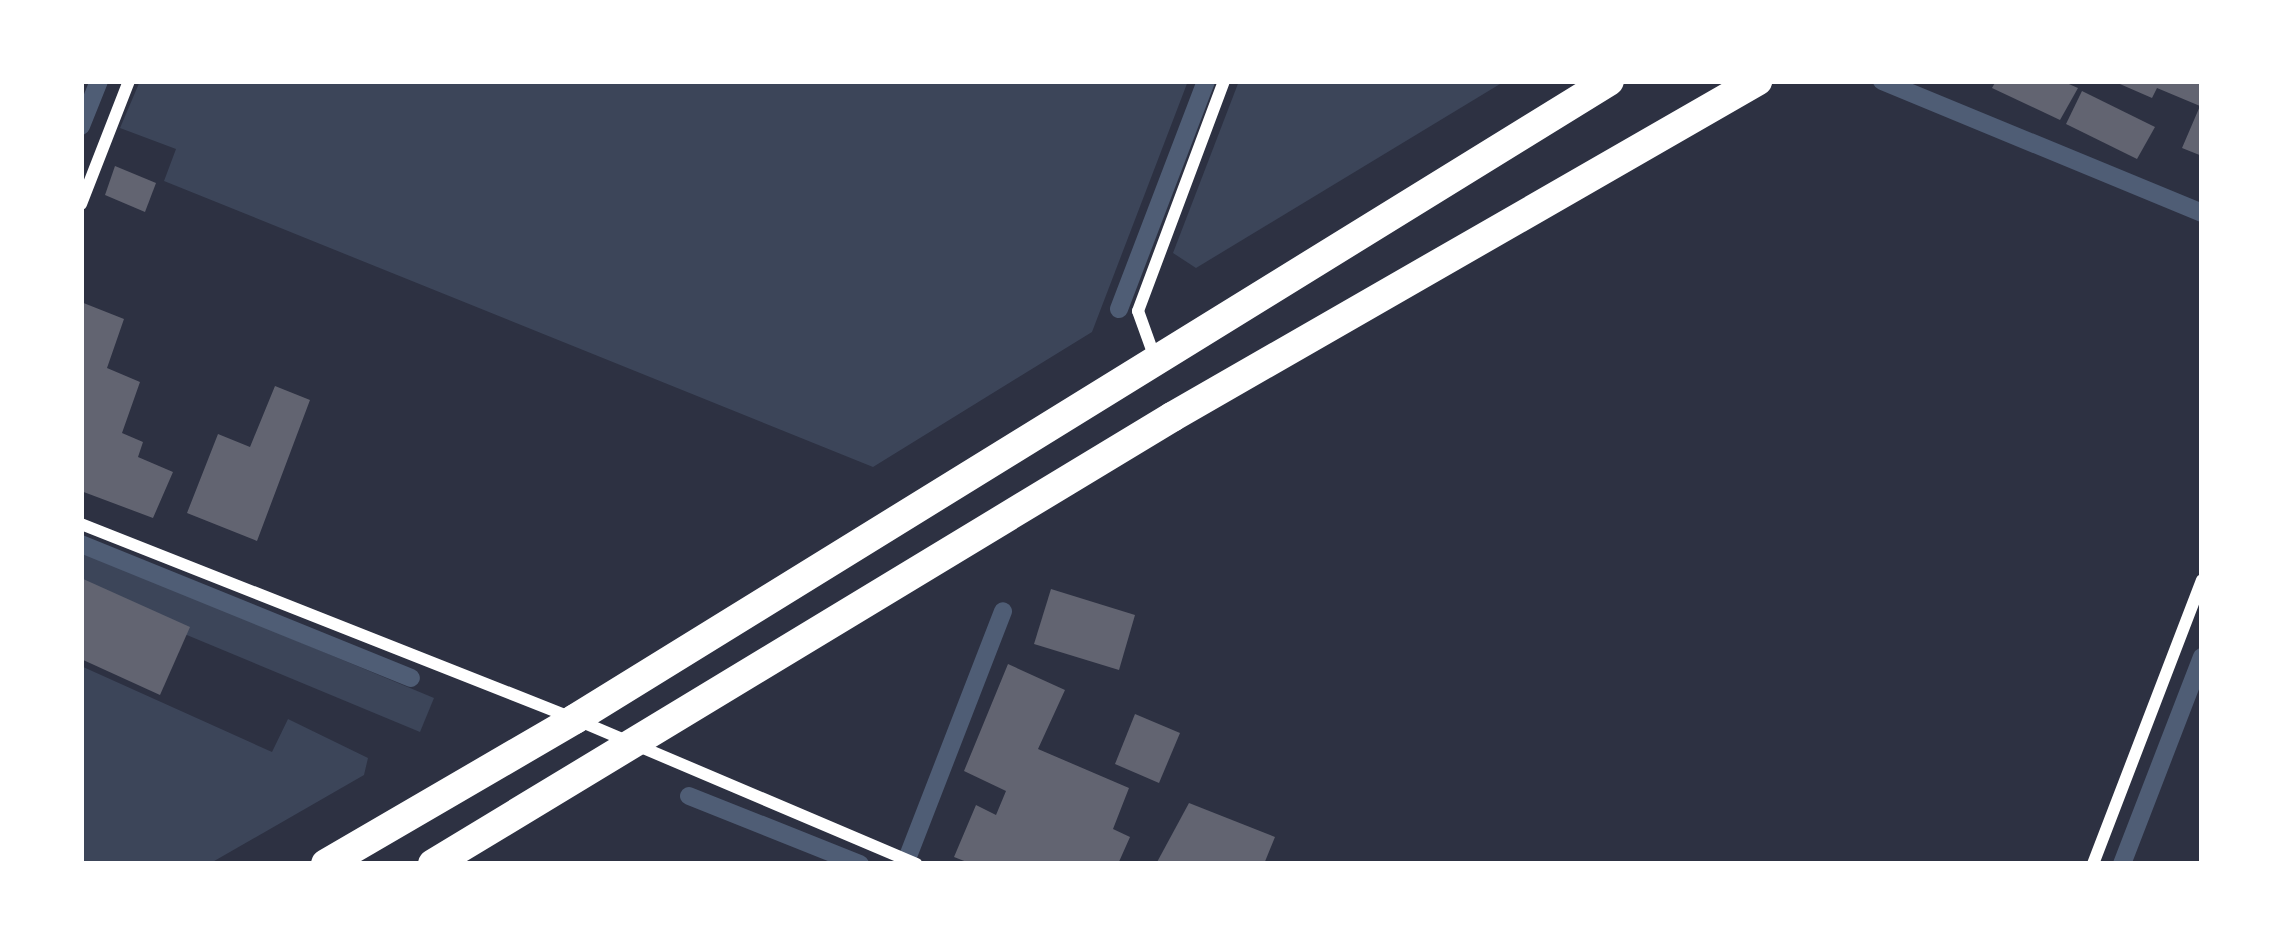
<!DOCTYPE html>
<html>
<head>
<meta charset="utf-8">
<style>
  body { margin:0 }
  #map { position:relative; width:2283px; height:945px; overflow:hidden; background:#2d3142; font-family:"Source Serif 4",serif }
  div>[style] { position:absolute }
  .green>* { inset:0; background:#3c4559 }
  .stream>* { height:18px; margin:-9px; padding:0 9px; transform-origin:9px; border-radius:9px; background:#4f5d75 }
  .building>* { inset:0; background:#626471 }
  .minor>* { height:12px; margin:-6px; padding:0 6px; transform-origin:6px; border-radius:6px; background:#fff }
  .primary>* { height:30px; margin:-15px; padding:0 15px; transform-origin:15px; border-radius:15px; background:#fff }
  span { translate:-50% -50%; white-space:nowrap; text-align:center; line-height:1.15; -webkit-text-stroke:12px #fff; paint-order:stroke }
  .frame { position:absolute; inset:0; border:84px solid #fff; pointer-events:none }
</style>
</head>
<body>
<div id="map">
  <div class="green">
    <i style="clip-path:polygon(140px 81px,1188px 81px,1092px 332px,873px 467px,164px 181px,176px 149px,120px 128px)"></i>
    <i style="clip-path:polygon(1239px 81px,1505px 81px,1196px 268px,1173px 253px)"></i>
    <i style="clip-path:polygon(81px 551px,434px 698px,420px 732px,81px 591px)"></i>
    <i style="clip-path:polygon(81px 666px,272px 752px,288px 719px,368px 758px,364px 775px,209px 864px,81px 864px)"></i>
  </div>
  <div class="stream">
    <i style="left:1882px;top:81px;width:346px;rotate:22.4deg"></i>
    <i style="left:81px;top:126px;width:48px;rotate:-68.2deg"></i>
    <i style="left:1119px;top:309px;width:244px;rotate:-69.1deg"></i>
    <i style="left:81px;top:544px;width:356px;rotate:22.1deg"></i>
    <i style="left:689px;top:796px;width:184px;rotate:21.7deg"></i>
    <i style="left:905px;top:864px;width:271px;rotate:-68.8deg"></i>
    <i style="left:2122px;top:864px;width:222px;rotate:-68.9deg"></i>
  </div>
  <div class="building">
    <i style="clip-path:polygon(1996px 81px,2062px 81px,2078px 88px,2060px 120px,1992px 88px)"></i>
    <i style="clip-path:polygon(2113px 81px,2202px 81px,2202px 156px,2182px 148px,2200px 106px,2157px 88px,2152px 98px)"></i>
    <i style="clip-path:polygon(2082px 91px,2155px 127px,2137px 159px,2066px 124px)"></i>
    <i style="clip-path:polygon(115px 166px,156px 183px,145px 212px,105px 195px)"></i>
    <i style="clip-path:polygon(81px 302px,124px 319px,107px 368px,140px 382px,122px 433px,143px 442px,138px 457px,173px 472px,153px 518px,81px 491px)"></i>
    <i style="clip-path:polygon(275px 386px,310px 400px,257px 541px,187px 513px,218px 434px,250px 447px)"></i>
    <i style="clip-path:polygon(81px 578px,190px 627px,160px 695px,81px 659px)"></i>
    <i style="clip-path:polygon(1051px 589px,1135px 615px,1119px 670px,1034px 644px)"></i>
    <i style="clip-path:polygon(1008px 664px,1065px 690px,1038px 749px,1129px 788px,1113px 829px,1130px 837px,1118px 864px,972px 864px,954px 857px,976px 805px,996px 815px,1006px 791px,964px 771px)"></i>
    <i style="clip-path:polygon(1135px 714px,1180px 733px,1159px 783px,1115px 764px)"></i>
    <i style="clip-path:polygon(1189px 803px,1275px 837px,1264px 864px,1156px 864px)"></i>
  </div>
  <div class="minor">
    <i style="left:81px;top:204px;width:132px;rotate:-68.7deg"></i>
    <i style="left:1156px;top:361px;width:53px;rotate:-109.8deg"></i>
    <i style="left:1138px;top:311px;width:246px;rotate:-69.5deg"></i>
    <i style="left:81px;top:524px;width:531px;rotate:21.54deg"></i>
    <i style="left:575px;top:719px;width:371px;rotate:23deg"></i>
    <i style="left:2093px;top:864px;width:304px;rotate:-69deg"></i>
  </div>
  <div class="primary">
    <i style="left:326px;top:864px;width:288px;rotate:-30.2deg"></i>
    <i style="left:575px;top:719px;width:1215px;rotate:-31.68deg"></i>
    <i style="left:433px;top:864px;width:864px;rotate:-31.17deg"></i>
    <i style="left:1172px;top:417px;width:675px;rotate:-29.87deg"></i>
  </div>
  <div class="frame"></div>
</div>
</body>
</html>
